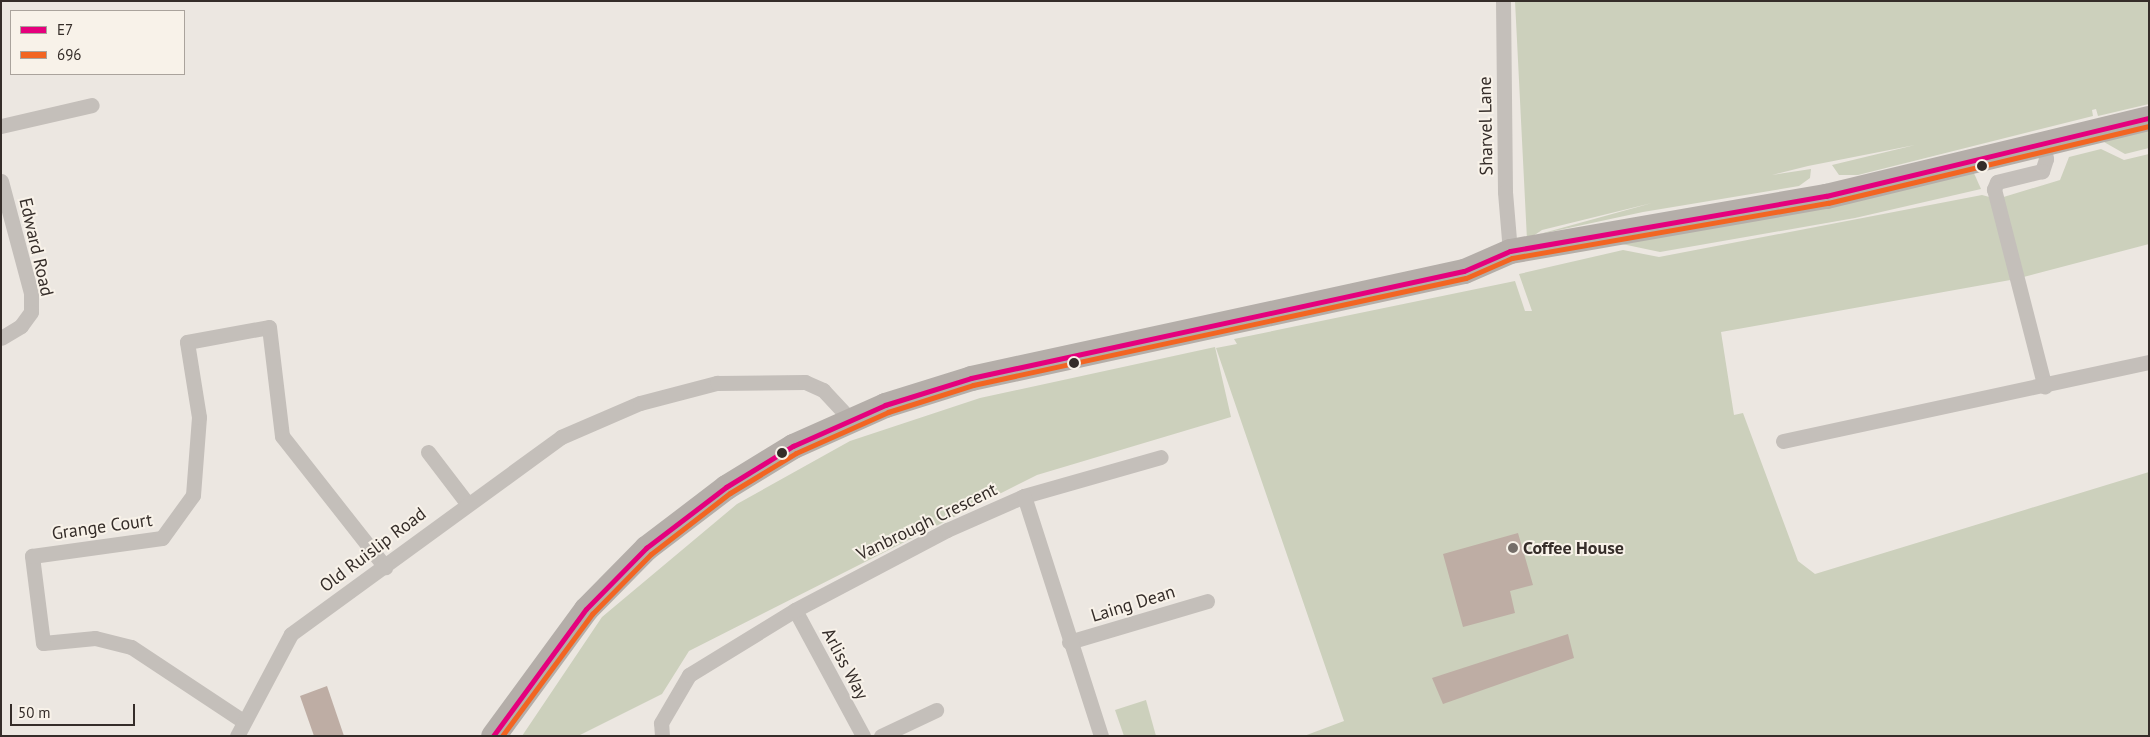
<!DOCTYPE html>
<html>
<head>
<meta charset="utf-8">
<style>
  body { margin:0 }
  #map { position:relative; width:2150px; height:737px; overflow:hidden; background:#ece7e1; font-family:"PT Sans",sans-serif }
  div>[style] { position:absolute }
  .green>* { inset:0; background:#ccd0bc }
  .building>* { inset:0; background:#beada4 }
  .minor>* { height:15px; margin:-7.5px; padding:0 7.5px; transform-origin:7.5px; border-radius:7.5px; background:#c4bfba }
  .primary>* { height:25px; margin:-12.5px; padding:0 12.5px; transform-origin:12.5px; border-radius:12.5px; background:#b4aea9 }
  .bus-1>* { height:5px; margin:-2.5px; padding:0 2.5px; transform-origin:2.5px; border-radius:2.5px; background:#e5007d }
  .bus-2>* { height:5px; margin:-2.5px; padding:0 2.5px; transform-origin:2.5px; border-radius:2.5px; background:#f26522 }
  .dots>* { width:14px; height:14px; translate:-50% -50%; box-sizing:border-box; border:2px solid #f8f2e9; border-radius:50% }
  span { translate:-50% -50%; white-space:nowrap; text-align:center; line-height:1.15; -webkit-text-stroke:4px #f8f2e9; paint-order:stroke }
  .street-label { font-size:18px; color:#352d29 }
  .poi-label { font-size:18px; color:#352d29; font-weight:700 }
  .left { translate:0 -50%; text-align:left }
  .frame { position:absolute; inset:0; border:2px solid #352d29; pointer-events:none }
  .legend { position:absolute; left:10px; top:10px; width:175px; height:65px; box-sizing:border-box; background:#f8f2e9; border:1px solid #aaa39c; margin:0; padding:6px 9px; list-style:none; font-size:15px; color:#352d29 }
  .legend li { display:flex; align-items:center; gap:10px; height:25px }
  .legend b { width:25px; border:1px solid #aaa39c }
  .scale { position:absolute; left:10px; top:704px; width:125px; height:22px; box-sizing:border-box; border:2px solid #352d29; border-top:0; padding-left:6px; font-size:15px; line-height:18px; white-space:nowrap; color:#352d29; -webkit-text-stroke:4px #f8f2e9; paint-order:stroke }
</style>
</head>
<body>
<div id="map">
  <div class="green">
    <i style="clip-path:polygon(1515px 1px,2149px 1px,2149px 104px,2098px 116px,2096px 109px,2092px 110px,2093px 116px,1858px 175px,1839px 175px,1832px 165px,1915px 145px,1808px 166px,1772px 175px,1811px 169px,1810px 178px,1799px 186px,1643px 212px,1536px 235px,1652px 203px,1542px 230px,1527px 240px)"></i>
    <i style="clip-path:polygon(2149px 126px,2149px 148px,2125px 154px,2104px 142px,2103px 137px)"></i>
    <i style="clip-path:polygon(2101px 149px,2124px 160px,2149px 154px,2149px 244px,2016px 279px,1721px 332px,1734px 415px,1743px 413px,1798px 561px,1815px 574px,2149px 472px,2149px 736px,1304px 736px,1344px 721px,1216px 348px,1237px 344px,1234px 339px,1515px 281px,1525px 311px,1532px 311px,1519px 274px,1623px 250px,1659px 257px,1982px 195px,1997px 199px,2060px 180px,2069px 157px)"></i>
    <i style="clip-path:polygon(1973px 171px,1981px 189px,1855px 218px,1660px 252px,1622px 244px,1621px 241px)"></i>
    <i style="clip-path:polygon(1215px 347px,1231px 417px,1037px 475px,689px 651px,662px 694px,578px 736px,522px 736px,602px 617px,737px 504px,850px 441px,980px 398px)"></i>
    <i style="clip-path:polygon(1146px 700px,1156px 736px,1124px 736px,1115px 710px)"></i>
  </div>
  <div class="building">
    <i style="clip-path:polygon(1518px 533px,1533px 585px,1510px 591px,1515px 613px,1463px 627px,1443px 554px)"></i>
    <i style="clip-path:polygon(1568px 634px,1574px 658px,1443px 704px,1432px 678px)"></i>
    <i style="clip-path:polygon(327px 686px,344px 736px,314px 736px,300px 696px)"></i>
  </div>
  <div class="minor">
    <i style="left:1503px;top:1px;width:191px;rotate:89.4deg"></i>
    <i style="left:1505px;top:192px;width:59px;rotate:85.2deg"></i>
    <i style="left:1px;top:126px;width:93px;rotate:-13deg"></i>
    <i style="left:2043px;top:143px;width:16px;rotate:79deg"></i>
    <i style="left:2046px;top:159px;width:13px;rotate:108deg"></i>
    <i style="left:2042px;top:171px;width:46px;rotate:166.3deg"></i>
    <i style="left:1997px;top:182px;width:8px;rotate:113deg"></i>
    <i style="left:1994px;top:189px;width:204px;rotate:75.6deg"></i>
    <i style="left:1px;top:181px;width:116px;rotate:75deg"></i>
    <i style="left:31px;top:293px;width:19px;rotate:90deg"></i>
    <i style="left:31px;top:312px;width:17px;rotate:126deg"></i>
    <i style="left:21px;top:326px;width:23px;rotate:149deg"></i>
    <i style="left:1783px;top:441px;width:374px;rotate:-12.2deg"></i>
    <i style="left:428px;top:452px;width:64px;rotate:52.6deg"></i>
    <i style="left:1024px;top:496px;width:142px;rotate:-15.9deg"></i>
    <i style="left:795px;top:610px;width:143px;rotate:61.6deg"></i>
    <i style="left:1069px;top:642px;width:144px;rotate:-16.5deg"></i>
    <i style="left:243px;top:721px;width:134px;rotate:-146.5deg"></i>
    <i style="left:131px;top:647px;width:37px;rotate:-166deg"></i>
    <i style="left:95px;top:638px;width:52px;rotate:174.5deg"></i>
    <i style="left:43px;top:643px;width:88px;rotate:-97.2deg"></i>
    <i style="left:32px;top:556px;width:131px;rotate:-7.9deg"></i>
    <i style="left:162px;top:538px;width:53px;rotate:-54.2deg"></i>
    <i style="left:193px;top:495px;width:78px;rotate:-85.6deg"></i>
    <i style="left:199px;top:417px;width:76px;rotate:-99.1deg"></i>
    <i style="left:187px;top:342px;width:83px;rotate:-10.4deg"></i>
    <i style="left:269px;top:327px;width:110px;rotate:83.2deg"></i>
    <i style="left:282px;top:436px;width:167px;rotate:51.8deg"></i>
    <i style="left:237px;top:736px;width:115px;rotate:-62.1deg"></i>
    <i style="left:291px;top:634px;width:334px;rotate:-36.1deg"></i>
    <i style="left:561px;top:437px;width:86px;rotate:-23.3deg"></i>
    <i style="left:640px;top:403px;width:80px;rotate:-14.6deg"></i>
    <i style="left:717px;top:383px;width:88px;rotate:-0.7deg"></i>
    <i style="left:805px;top:382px;width:20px;rotate:24deg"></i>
    <i style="left:823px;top:390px;width:40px;rotate:47deg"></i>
    <i style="left:662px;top:736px;width:13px;rotate:-94deg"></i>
    <i style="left:661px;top:723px;width:56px;rotate:-59.7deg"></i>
    <i style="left:689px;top:675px;width:124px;rotate:-31.5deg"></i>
    <i style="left:795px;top:610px;width:172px;rotate:-27.8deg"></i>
    <i style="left:947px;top:530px;width:84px;rotate:-23.8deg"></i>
    <i style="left:1024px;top:496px;width:252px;rotate:72.2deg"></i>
    <i style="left:881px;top:736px;width:61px;rotate:-25.3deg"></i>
  </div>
  <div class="primary">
    <i style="left:493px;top:736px;width:157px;rotate:-53.8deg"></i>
    <i style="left:586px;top:609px;width:86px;rotate:-45.5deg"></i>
    <i style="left:646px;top:548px;width:101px;rotate:-37.3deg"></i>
    <i style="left:726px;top:487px;width:79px;rotate:-31.5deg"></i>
    <i style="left:793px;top:446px;width:101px;rotate:-24deg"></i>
    <i style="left:885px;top:405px;width:90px;rotate:-17.4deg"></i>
    <i style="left:971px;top:378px;width:504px;rotate:-12.25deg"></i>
    <i style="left:1464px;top:271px;width:50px;rotate:-23.5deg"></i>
    <i style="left:1510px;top:251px;width:321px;rotate:-9.9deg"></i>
    <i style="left:1826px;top:196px;width:332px;rotate:-13.6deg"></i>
  </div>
  <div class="bus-1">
    <i style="left:493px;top:736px;width:157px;rotate:-53.8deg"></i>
    <i style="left:586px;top:609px;width:86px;rotate:-45.5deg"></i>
    <i style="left:646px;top:548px;width:101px;rotate:-37.3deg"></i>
    <i style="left:726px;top:487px;width:79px;rotate:-31.5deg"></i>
    <i style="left:793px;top:446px;width:101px;rotate:-24deg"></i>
    <i style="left:885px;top:405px;width:90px;rotate:-17.4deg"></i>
    <i style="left:971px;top:378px;width:504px;rotate:-12.25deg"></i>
    <i style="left:1464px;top:271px;width:50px;rotate:-23.5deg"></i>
    <i style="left:1510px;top:251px;width:321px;rotate:-9.9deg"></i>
    <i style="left:1826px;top:196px;width:332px;rotate:-13.6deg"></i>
  </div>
  <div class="bus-2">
    <i style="left:502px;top:736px;width:152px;rotate:-53.6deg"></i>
    <i style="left:592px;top:614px;width:84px;rotate:-45.5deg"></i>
    <i style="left:651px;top:554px;width:100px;rotate:-37.7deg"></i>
    <i style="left:730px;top:493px;width:77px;rotate:-31.2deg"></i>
    <i style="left:796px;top:453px;width:101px;rotate:-24deg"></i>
    <i style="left:888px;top:412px;width:89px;rotate:-17.6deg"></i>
    <i style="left:973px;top:385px;width:504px;rotate:-12.25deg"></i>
    <i style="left:1466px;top:278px;width:50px;rotate:-23.5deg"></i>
    <i style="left:1512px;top:258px;width:321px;rotate:-9.9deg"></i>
    <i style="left:1828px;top:203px;width:330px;rotate:-13.5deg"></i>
  </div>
  <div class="dots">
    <i style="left:1982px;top:166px;background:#352d29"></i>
    <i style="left:1074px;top:363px;background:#352d29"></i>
    <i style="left:782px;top:453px;background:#352d29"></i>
    <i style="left:1513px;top:548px;background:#756e69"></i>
  </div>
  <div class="street-label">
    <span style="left:1486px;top:126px;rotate:-91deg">Sharvel Lane</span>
    <span style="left:36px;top:247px;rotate:77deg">Edward Road</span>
    <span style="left:927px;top:522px;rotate:-26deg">Vanbrough Crescent</span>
    <span style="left:102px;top:527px;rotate:-8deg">Grange Court</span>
    <span style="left:373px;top:550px;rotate:-37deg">Old Ruislip Road</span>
    <span style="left:1133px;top:604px;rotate:-17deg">Laing Dean</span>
    <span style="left:845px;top:664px;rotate:62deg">Arliss Way</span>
  </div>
  <div class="poi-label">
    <span class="left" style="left:1523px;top:548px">Coffee House</span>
  </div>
  <div class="frame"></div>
  <ul class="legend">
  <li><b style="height:6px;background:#e5007d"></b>E7</li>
  <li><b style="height:6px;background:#f26522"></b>696</li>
  </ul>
  <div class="scale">50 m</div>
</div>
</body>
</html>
